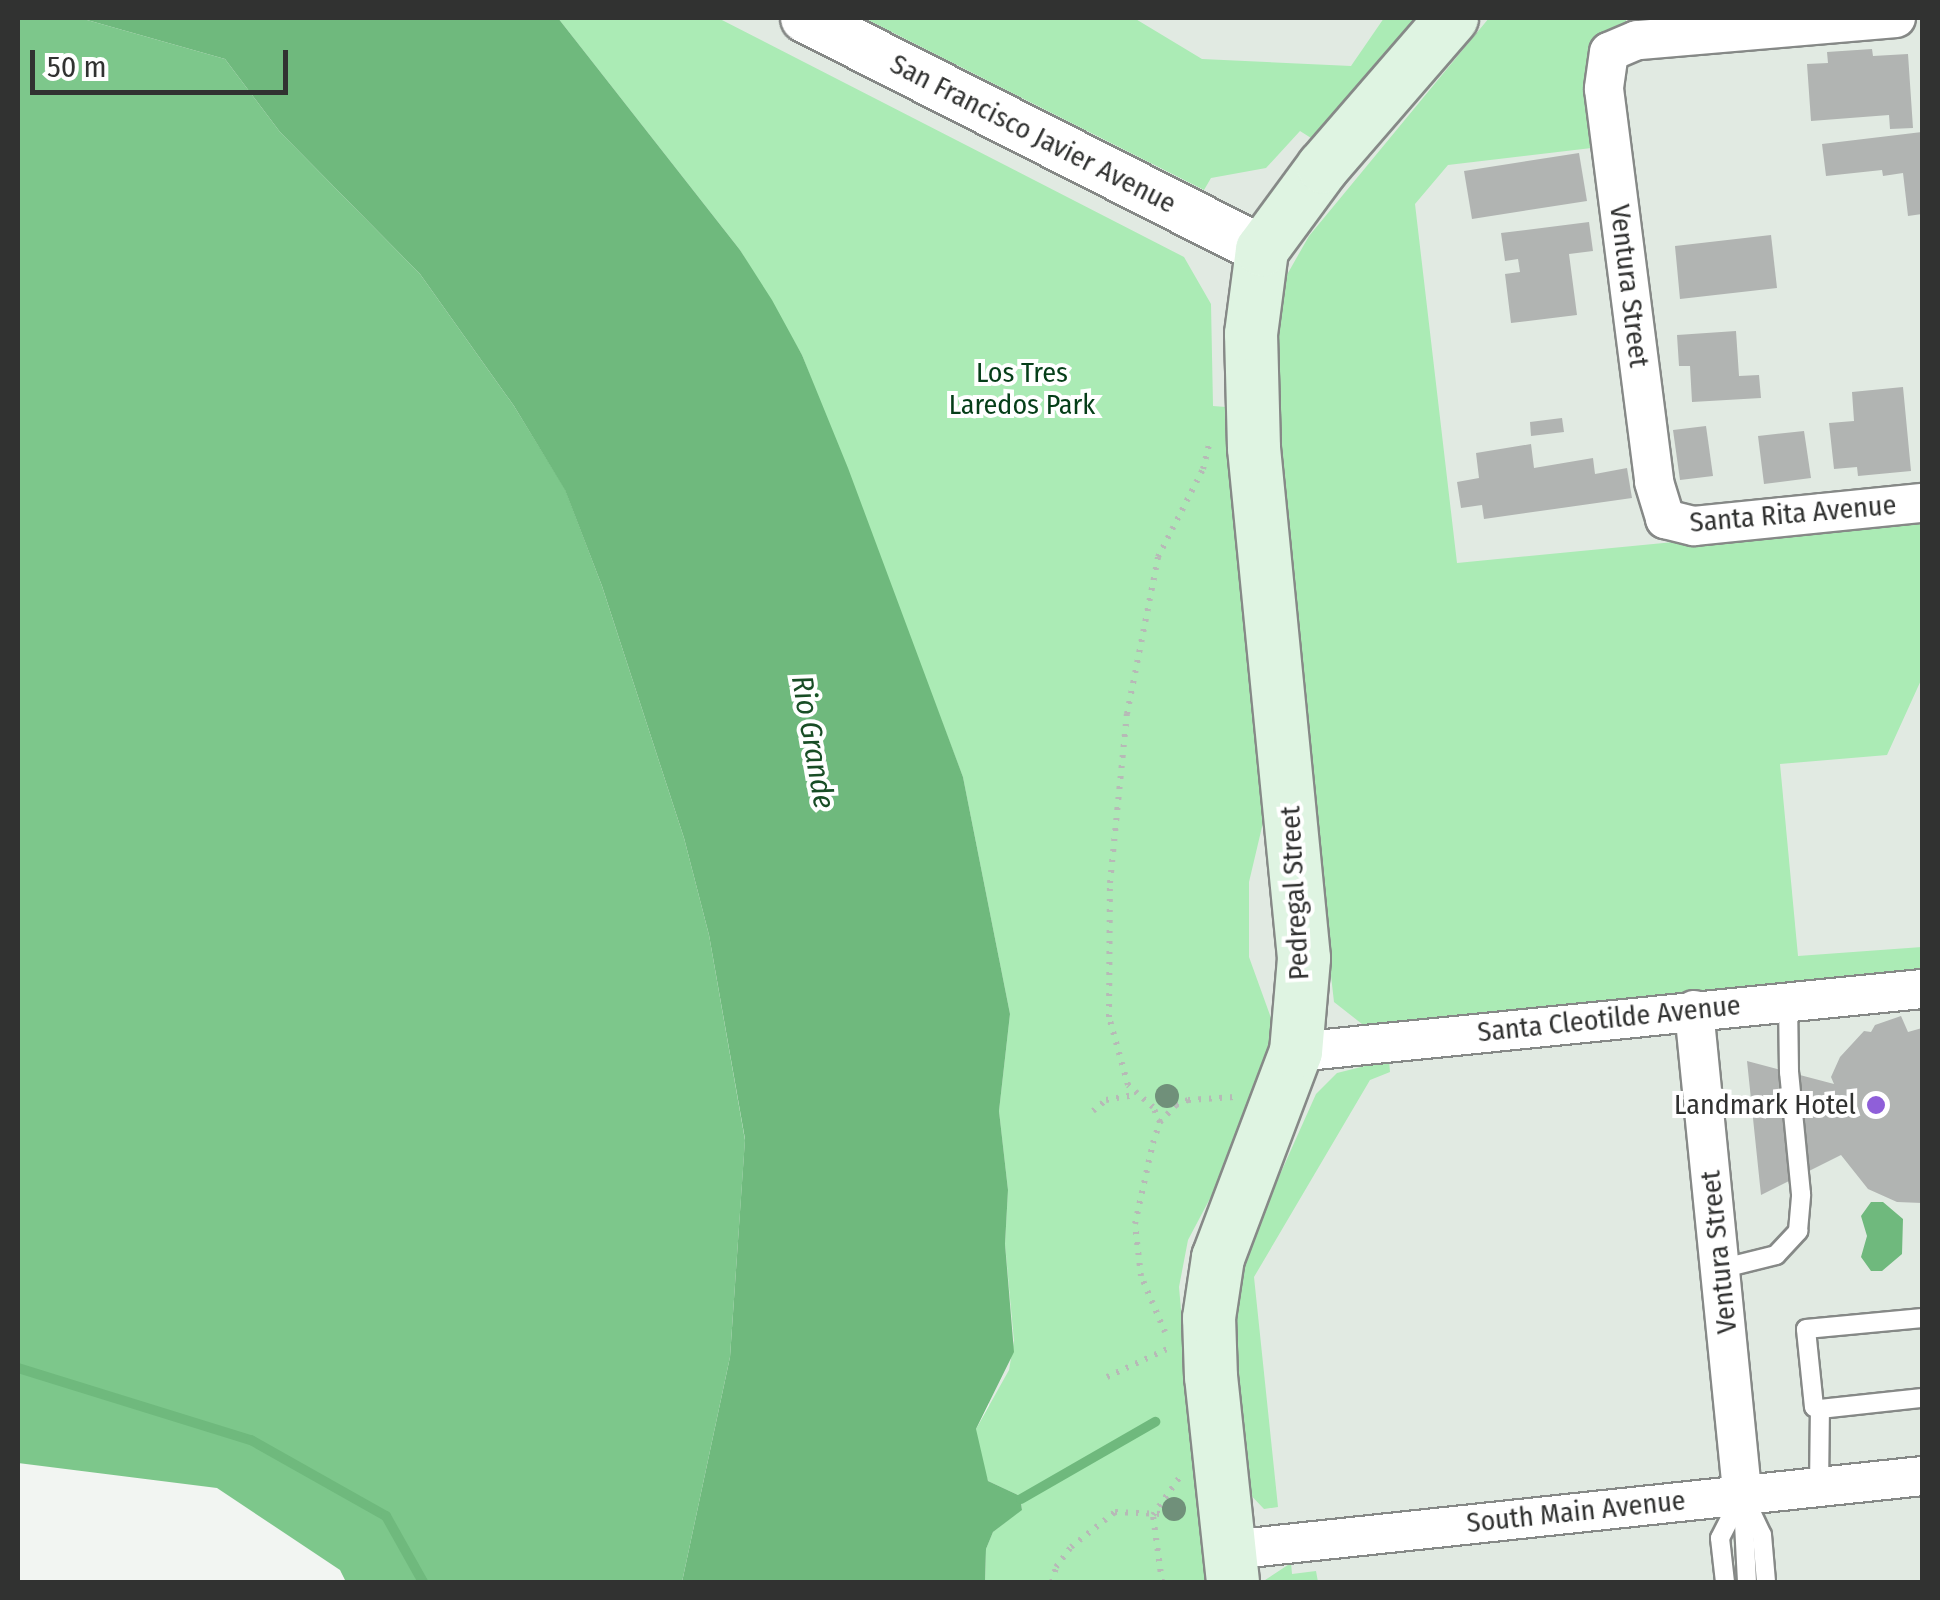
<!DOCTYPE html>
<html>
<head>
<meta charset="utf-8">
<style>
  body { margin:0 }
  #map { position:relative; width:1940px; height:1600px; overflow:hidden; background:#f2f5f2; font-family:"Fira Sans Condensed",sans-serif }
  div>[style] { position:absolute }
  .built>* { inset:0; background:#e1eae2 }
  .green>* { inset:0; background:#abebb5 }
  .forest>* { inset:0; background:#7dc78b }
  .water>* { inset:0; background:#6fb97d }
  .stream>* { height:10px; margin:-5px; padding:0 5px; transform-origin:5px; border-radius:5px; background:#6fb97d }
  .building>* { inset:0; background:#b1b4b2 }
  .path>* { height:6px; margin-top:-3px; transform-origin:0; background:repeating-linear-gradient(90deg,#b7b9b7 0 2.5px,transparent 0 10.5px) }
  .roads { filter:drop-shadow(2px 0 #868987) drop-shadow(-2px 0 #868987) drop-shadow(0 2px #868987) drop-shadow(0 -2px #868987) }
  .service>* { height:18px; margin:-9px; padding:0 9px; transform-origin:9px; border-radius:9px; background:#fff }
  .minor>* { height:38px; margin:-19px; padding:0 19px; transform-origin:19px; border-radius:19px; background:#fff }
  .tertiary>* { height:48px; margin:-24px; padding:0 24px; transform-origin:24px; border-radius:24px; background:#fff }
  .secondary>* { height:52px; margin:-26px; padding:0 26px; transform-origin:26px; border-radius:26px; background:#dff4e2 }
  .trees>* { width:24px; height:24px; margin:-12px; border-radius:50%; background:#70907a }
  .dots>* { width:28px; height:28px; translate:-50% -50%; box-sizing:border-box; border:5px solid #fff; border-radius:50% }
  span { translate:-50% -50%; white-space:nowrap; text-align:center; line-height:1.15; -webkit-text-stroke:8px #fff; paint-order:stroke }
  .street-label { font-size:28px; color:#313231 }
  .park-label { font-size:28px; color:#053e18 }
  .poi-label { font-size:28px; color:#313231 }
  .right { translate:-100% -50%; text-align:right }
  .water-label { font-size:30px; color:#184d25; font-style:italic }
  .frame { position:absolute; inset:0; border:20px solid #313231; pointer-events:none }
  .scale { position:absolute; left:30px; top:50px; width:258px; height:45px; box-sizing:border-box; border:5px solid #313231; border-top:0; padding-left:12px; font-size:30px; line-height:35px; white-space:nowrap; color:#313231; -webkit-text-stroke:8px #fff; paint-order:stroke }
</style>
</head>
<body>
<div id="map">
  <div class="built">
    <i style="clip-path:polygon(558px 18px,1922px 18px,1922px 1582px,985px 1582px,999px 958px,963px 777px,708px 210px)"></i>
  </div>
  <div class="green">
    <i style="clip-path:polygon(558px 18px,718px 18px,1184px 257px,1211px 304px,1213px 406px,1226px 407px,1230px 476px,1263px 744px,1266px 810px,1249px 882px,1249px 957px,1275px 1029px,1269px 1063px,1224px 1172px,1188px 1240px,1179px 1287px,1205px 1582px,985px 1582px,986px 1549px,993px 1532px,1022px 1509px,1020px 1496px,988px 1481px,976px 1446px,976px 1429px,1009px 1370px,1014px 1341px,1005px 1244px,1008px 1190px,999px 1111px,1010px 1014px,963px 777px,802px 355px,740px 250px)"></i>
    <i style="clip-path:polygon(864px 18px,1134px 18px,1202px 59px,1351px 66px,1384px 18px,1419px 18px,1311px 138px,1300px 131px,1266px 168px,1211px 178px,1204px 190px)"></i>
    <i style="clip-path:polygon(1489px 18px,1626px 18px,1626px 25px,1607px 30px,1593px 44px,1600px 147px,1448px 165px,1415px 204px,1457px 563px,1922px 518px,1922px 678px,1887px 755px,1780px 764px,1798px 956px,1922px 947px,1922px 972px,1380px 1025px,1362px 1024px,1334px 1002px,1277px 502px,1268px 368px,1284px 280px,1309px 236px)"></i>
    <i style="clip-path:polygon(1389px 1060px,1390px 1072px,1370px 1080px,1254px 1277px,1278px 1507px,1264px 1509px,1244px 1488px,1232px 1317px,1244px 1255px,1316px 1094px,1337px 1073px)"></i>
    <i style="clip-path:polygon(1291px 1563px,1292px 1574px,1316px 1571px,1318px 1582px,1262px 1582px)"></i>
  </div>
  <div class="forest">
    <i style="clip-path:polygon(18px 18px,80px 18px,225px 59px,280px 132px,420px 274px,514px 406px,565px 489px,602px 586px,684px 838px,709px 935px,745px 1140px,730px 1357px,682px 1582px,346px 1582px,340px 1570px,217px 1488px,18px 1463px)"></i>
  </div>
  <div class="water">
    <i style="clip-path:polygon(80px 18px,558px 18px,740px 250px,772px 300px,802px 355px,848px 468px,963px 777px,1010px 1014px,999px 1111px,1008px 1190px,1005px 1244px,1014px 1352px,976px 1429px,988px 1481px,1020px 1496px,1022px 1510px,993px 1532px,986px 1549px,985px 1582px,682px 1582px,730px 1357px,745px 1139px,709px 935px,684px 838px,602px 586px,565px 490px,514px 406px,420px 274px,280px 132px,225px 59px)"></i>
    <i style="clip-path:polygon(1871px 1202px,1883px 1202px,1903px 1219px,1902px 1254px,1882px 1271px,1871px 1271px,1861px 1257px,1867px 1236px,1861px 1216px)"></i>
  </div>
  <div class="stream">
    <i style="left:18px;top:1368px;width:244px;rotate:17.2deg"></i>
    <i style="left:251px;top:1440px;width:155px;rotate:29.4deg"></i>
    <i style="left:386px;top:1516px;width:76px;rotate:60.7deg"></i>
    <i style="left:1021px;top:1499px;width:155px;rotate:-29.9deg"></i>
  </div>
  <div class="building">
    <i style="clip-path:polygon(1872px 49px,1873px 56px,1908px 54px,1913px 128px,1890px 129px,1889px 115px,1811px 121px,1807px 64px,1828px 63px,1827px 52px)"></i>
    <i style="clip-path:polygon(1922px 132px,1922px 214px,1908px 216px,1903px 173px,1883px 176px,1882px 170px,1826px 176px,1822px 144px)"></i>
    <i style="clip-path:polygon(1579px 153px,1587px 201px,1472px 219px,1464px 171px)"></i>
    <i style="clip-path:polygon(1589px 222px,1593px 251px,1569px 254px,1577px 315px,1511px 323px,1505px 274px,1520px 272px,1518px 259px,1505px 261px,1501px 233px)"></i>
    <i style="clip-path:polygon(1771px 235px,1777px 288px,1680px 299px,1675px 246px)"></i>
    <i style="clip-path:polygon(1736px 331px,1739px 376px,1759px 375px,1761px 398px,1692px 402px,1690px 366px,1679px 366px,1677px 335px)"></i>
    <i style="clip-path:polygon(1903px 387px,1911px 471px,1858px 476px,1857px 467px,1834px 469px,1829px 423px,1854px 421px,1852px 392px)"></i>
    <i style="clip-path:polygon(1562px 418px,1564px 432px,1531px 436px,1530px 422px)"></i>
    <i style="clip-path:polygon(1706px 426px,1713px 476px,1680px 480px,1673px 430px)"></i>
    <i style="clip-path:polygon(1804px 431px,1811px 478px,1764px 484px,1758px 436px)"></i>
    <i style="clip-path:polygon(1531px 444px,1534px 468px,1593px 458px,1595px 474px,1627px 468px,1632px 498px,1484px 519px,1482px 505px,1461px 508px,1457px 482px,1479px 478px,1476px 453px)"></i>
    <i style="clip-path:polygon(1901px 1016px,1908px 1032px,1922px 1028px,1922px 1203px,1897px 1202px,1868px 1189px,1841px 1155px,1761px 1195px,1747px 1061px,1834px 1084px,1831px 1077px,1840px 1057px,1864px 1031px,1871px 1032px,1875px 1025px)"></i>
  </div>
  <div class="path">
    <i style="left:1093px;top:1111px;width:17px;rotate:-40deg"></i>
    <i style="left:1106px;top:1100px;width:27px;rotate:-10deg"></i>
    <i style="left:1160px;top:1122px;width:17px;rotate:-115deg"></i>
    <i style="left:1153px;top:1107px;width:33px;rotate:-139deg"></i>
    <i style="left:1128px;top:1085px;width:71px;rotate:-105.6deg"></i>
    <i style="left:1109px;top:1017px;width:134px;rotate:-89.6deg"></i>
    <i style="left:1110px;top:883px;width:170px;rotate:-84.3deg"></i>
    <i style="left:1127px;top:714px;width:160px;rotate:-78.8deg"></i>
    <i style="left:1158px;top:557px;width:99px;rotate:-62.9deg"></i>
    <i style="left:1203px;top:469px;width:25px;rotate:-76deg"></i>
    <i style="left:1165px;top:1332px;width:61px;rotate:-113.2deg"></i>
    <i style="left:1141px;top:1276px;width:52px;rotate:-96.6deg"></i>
    <i style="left:1135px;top:1224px;width:83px;rotate:-77.5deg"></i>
    <i style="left:1153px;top:1143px;width:22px;rotate:-72deg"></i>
    <i style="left:1160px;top:1122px;width:23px;rotate:-47deg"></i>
    <i style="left:1176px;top:1105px;width:13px;rotate:-23deg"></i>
    <i style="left:1188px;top:1100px;width:47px;rotate:-3.7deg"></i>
    <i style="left:1107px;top:1377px;width:66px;rotate:-25deg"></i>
    <i style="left:1052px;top:1582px;width:16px;rotate:-75deg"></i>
    <i style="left:1056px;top:1567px;width:25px;rotate:-53deg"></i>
    <i style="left:1071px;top:1547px;width:56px;rotate:-38.5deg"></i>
    <i style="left:1115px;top:1512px;width:70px;rotate:2.5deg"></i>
    <i style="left:1162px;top:1582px;width:68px;rotate:-97.7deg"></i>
    <i style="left:1153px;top:1515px;width:45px;rotate:-54.9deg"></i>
  </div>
  <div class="roads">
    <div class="service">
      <i style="left:1720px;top:1269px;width:58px;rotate:-14deg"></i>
      <i style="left:1776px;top:1255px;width:33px;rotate:-47deg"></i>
      <i style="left:1798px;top:1231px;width:37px;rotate:-85deg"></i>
      <i style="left:1801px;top:1194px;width:123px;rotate:-95.6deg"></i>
      <i style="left:1789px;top:1072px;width:71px;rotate:-90.8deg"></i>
      <i style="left:1820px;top:1409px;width:103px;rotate:-6.2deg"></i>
      <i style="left:1819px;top:1487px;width:78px;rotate:-89.3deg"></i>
      <i style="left:1820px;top:1409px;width:6px;rotate:-162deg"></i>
      <i style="left:1814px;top:1407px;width:78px;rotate:-95.9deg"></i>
      <i style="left:1806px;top:1329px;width:117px;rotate:-5.4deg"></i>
      <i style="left:1743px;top:1495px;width:44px;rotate:64.6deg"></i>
      <i style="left:1762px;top:1535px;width:47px;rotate:85.1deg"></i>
      <i style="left:1743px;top:1503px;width:79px;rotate:87.1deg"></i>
      <i style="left:1725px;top:1582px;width:44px;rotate:-96.5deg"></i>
      <i style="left:1720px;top:1538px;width:48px;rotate:-62.9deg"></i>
    </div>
    <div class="minor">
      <i style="left:1896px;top:18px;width:260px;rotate:175.1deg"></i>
      <i style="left:1637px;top:40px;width:30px;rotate:157deg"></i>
      <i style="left:1609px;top:52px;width:37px;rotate:98deg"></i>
      <i style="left:1604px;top:89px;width:396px;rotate:82.7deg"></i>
      <i style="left:1654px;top:482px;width:39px;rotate:73deg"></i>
      <i style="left:1665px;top:519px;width:30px;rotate:14deg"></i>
      <i style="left:1694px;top:526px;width:229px;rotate:-5.8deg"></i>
      <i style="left:1694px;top:1010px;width:487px;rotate:84.3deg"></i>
      <i style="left:1296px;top:1052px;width:629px;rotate:-5.75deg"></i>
      <i style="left:1230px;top:1550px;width:696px;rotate:-6.1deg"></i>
    </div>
    <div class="tertiary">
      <i style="left:805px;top:18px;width:513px;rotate:26.92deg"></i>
    </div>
    <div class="secondary">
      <i style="left:1233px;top:1582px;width:206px;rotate:-96.1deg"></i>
      <i style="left:1211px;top:1377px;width:59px;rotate:-91.9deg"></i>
      <i style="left:1209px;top:1318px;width:61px;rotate:-81.5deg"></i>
      <i style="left:1218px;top:1258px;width:220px;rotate:-69.3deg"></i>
      <i style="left:1296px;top:1052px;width:94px;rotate:-85.1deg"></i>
      <i style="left:1304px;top:958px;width:512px;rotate:-95.6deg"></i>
      <i style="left:1254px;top:448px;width:114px;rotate:-91.5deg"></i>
      <i style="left:1251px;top:334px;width:85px;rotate:-82.5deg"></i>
      <i style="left:1262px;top:250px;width:103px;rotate:-53.7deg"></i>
      <i style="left:1323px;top:167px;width:197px;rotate:-49.1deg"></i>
    </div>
  </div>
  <div class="trees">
    <i style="left:1167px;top:1096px"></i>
    <i style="left:1174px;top:1509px"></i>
  </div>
  <div class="dots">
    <i style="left:1876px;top:1105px;background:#8f5fd9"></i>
  </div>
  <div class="street-label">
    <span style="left:1033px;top:134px;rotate:27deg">San Francisco Javier Avenue</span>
    <span style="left:1629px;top:286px;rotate:83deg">Ventura Street</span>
    <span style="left:1793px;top:514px;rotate:-5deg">Santa Rita Avenue</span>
    <span style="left:1295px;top:893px;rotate:-93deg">Pedregal Street</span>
    <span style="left:1609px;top:1019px;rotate:-6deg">Santa Cleotilde Avenue</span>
    <span style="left:1719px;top:1252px;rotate:-96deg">Ventura Street</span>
    <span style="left:1576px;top:1512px;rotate:-6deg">South Main Avenue</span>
  </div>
  <div class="park-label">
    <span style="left:1022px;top:389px">Los Tres<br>Laredos Park</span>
  </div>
  <div class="poi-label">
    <span class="right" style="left:1856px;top:1105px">Landmark Hotel</span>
  </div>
  <div class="water-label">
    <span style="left:813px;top:742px;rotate:80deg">Rio Grande</span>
  </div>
  <div class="frame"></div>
  <div class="scale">50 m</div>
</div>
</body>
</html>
